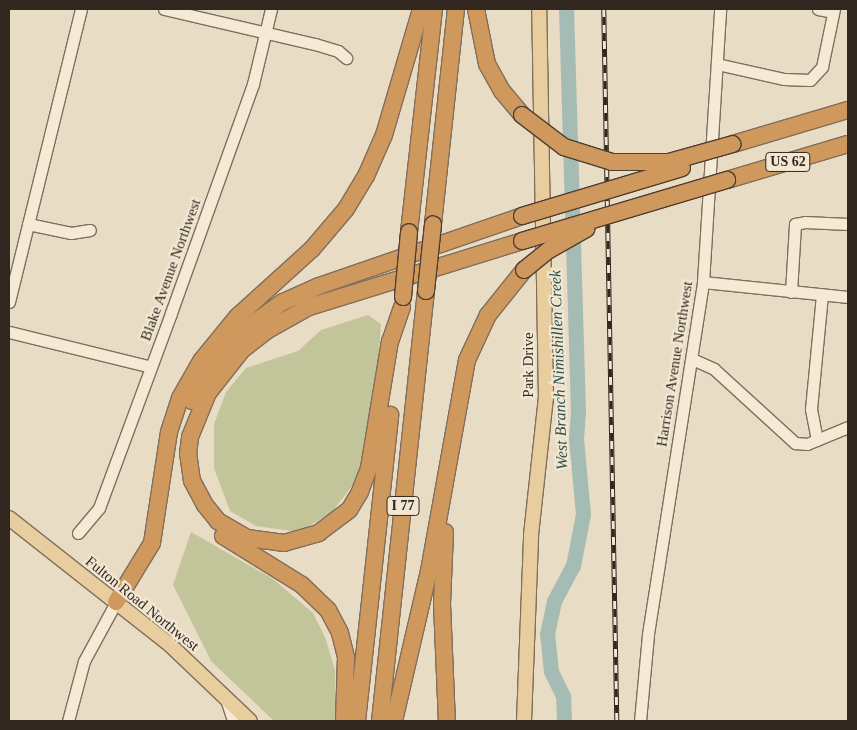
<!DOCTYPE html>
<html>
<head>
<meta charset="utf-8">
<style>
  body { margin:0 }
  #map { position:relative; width:857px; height:730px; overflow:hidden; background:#e8dcc4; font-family:"Times New Roman",serif }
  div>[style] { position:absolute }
  .green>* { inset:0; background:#c2c599 }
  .river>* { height:15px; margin:-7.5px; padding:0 7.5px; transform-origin:7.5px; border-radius:7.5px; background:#a5bcb4 }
  .roads { filter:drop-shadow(1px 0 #816e5c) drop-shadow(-1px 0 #816e5c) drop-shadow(0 1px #816e5c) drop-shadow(0 -1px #816e5c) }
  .minor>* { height:11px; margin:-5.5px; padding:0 5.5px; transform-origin:5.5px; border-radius:5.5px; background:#f4ead6 }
  .major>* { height:14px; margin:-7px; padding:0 7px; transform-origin:7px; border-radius:7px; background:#e8ce9f }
  .highway>* { height:16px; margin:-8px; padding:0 8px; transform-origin:8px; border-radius:8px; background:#cf985d }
  .rail>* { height:4.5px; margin-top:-2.25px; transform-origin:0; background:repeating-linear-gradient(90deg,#f1e7d2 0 8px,#32271f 0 16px); box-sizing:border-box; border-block:1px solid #32271f }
  .bridges { filter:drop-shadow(1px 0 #4f3d30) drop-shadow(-1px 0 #4f3d30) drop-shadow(0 1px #4f3d30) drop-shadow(0 -1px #4f3d30) }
  .highway-bridge>* { height:16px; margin:-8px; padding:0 8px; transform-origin:8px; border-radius:8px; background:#cf985d }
  span { translate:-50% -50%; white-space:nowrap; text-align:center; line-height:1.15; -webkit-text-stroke:4.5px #f1e7d2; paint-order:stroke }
  .shield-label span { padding:1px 4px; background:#f1e7d2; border:1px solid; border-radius:4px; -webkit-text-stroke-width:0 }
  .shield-label { font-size:14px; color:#32271f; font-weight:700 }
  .street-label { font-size:15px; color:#32271f }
  .water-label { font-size:16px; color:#2f514d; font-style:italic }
  .frame { position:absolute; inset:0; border:10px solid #32271f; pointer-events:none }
</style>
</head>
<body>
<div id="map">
  <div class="green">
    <i style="clip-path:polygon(368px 315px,381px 324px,378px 367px,359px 477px,332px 512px,299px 532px,256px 526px,230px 511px,214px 468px,214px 424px,226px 392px,246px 368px,298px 351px,321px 330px)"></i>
    <i style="clip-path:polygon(191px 532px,273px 579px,313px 613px,325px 637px,335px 670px,336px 721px,274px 721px,211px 661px,173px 585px)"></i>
  </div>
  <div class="river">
    <i style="left:564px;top:721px;width:25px;rotate:-92deg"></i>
    <i style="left:563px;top:696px;width:28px;rotate:-116deg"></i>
    <i style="left:551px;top:671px;width:37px;rotate:-96deg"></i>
    <i style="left:547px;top:634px;width:34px;rotate:-78deg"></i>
    <i style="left:554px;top:601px;width:40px;rotate:-62deg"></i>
    <i style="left:573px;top:566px;width:53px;rotate:-79.1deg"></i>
    <i style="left:583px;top:514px;width:75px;rotate:-95.3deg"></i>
    <i style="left:576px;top:439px;width:27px;rotate:-86deg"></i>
    <i style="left:578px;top:412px;width:403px;rotate:-91.7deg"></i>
  </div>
  <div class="roads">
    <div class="minor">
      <i style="left:164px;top:9px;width:155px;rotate:13.1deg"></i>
      <i style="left:315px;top:44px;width:24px;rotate:17deg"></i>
      <i style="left:338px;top:51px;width:11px;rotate:41deg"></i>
      <i style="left:818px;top:9px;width:15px;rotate:11deg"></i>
      <i style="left:717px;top:64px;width:69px;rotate:12.6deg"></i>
      <i style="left:784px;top:79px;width:26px;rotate:2deg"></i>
      <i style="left:810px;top:80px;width:18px;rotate:-47deg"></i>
      <i style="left:822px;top:67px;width:59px;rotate:-78.3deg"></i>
      <i style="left:28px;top:224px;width:44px;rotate:11.8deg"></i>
      <i style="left:71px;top:233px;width:19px;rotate:-9deg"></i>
      <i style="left:703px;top:282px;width:146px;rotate:5.9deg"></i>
      <i style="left:791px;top:292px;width:68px;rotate:-86.6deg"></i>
      <i style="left:795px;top:224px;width:10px;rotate:-11deg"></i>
      <i style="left:805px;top:222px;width:43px;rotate:2.7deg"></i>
      <i style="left:9px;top:302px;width:302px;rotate:-76.2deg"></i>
      <i style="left:9px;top:332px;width:146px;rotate:13.8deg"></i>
      <i style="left:692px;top:359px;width:24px;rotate:24deg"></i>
      <i style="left:714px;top:369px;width:110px;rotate:42.4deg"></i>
      <i style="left:795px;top:443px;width:12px;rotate:5deg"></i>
      <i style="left:807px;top:444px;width:44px;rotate:-22.5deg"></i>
      <i style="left:817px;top:440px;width:32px;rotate:-101deg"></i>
      <i style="left:811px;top:409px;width:115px;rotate:-84.5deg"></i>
      <i style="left:78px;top:533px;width:33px;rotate:-50deg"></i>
      <i style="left:99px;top:508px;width:208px;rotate:-69.7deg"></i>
      <i style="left:171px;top:313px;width:243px;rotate:-70.3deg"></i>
      <i style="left:253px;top:84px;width:77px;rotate:-76.5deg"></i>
      <i style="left:226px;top:699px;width:23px;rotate:72deg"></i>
      <i style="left:68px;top:721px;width:62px;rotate:-75.1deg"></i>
      <i style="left:84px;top:661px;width:67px;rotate:-61.5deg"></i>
      <i style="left:640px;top:721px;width:87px;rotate:-84.7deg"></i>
      <i style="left:648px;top:634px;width:356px;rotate:-81.1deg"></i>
      <i style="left:703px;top:282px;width:274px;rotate:-86.4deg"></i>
    </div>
    <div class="major">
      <i style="left:9px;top:518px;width:202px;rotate:38.2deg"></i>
      <i style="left:168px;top:643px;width:113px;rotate:43.6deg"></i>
      <i style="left:524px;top:721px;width:186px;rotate:-87.8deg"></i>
      <i style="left:531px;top:535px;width:138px;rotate:-83.8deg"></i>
      <i style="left:546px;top:398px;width:389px;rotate:-91deg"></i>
    </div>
    <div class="highway">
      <i style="left:476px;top:9px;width:56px;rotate:78.7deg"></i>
      <i style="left:487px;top:64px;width:31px;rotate:61deg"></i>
      <i style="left:502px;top:91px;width:31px;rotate:50deg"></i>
      <i style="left:733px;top:144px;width:120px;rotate:-16.5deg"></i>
      <i style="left:727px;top:180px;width:126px;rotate:-16.6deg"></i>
      <i style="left:433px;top:224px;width:216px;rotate:-83.9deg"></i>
      <i style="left:409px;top:232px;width:224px;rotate:-83.6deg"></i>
      <i style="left:402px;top:307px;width:36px;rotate:109deg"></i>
      <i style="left:390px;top:341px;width:129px;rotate:99.4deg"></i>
      <i style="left:369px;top:468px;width:26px;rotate:111deg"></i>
      <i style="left:360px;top:492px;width:21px;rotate:121deg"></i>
      <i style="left:349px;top:510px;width:38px;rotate:143deg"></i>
      <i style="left:319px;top:533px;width:36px;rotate:164deg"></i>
      <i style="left:284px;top:543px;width:37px;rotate:-172deg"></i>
      <i style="left:247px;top:538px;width:34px;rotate:-150deg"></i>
      <i style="left:218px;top:521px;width:21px;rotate:-129deg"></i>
      <i style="left:205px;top:505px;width:27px;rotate:-118deg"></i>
      <i style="left:192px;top:481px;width:27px;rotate:-98deg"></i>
      <i style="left:188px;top:454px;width:17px;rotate:-83deg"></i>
      <i style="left:190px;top:437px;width:48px;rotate:-67.8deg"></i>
      <i style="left:208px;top:393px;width:55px;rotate:-51.7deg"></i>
      <i style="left:242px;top:350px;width:31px;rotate:-38deg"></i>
      <i style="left:266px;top:331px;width:49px;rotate:-29.2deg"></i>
      <i style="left:309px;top:307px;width:223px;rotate:-17.2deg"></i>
      <i style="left:192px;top:401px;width:45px;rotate:-59.5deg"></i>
      <i style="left:215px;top:362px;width:23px;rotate:-50deg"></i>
      <i style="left:230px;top:344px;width:28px;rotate:-42deg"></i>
      <i style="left:251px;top:325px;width:39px;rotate:-36deg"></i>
      <i style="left:283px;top:302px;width:39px;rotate:-24deg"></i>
      <i style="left:319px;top:286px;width:215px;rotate:-19deg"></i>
      <i style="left:445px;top:532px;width:72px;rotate:92.4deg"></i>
      <i style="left:442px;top:604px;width:117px;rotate:87.6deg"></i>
      <i style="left:223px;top:536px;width:93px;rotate:31.8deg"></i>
      <i style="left:302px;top:585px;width:36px;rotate:44deg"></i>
      <i style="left:328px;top:610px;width:26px;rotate:62deg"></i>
      <i style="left:340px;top:633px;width:25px;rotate:76deg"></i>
      <i style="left:346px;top:657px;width:64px;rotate:91.8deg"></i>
      <i style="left:116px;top:602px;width:69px;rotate:-58.6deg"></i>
      <i style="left:152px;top:543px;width:112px;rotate:-81.3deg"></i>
      <i style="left:169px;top:432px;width:36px;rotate:-72deg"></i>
      <i style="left:180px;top:398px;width:43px;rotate:-60.4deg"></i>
      <i style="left:201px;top:361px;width:57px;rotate:-50.7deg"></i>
      <i style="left:237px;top:317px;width:101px;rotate:-42.2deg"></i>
      <i style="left:312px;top:249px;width:52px;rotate:-49.6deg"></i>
      <i style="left:346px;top:209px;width:39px;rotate:-59deg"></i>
      <i style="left:366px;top:176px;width:45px;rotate:-66.3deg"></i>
      <i style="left:384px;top:135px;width:131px;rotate:-73.6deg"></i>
      <i style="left:357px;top:721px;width:308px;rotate:-83.8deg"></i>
      <i style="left:380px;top:721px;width:432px;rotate:-83.9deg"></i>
      <i style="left:394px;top:721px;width:154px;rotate:-76.9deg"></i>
      <i style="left:429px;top:571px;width:214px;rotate:-79.8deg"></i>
      <i style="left:467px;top:360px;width:50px;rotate:-65deg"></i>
      <i style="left:488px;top:315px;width:58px;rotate:-51.3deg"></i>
    </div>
  </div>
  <div class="rail">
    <i style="left:604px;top:9px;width:712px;rotate:88.95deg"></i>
  </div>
  <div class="bridges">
    <div class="highway-bridge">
      <i style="left:522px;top:115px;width:53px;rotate:37.3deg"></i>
      <i style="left:564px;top:147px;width:50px;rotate:17.4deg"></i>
      <i style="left:612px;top:162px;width:57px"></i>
      <i style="left:669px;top:162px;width:66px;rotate:-15.7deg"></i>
      <i style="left:522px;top:216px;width:167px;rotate:-16.7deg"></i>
      <i style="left:522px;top:241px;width:214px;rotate:-16.6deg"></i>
      <i style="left:524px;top:270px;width:32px;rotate:-39deg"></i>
      <i style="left:549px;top:250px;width:43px;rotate:-29.6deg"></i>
      <i style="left:426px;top:291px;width:67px;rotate:-84deg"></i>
      <i style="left:403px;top:297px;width:65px;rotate:-84.7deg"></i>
    </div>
  </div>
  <div class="shield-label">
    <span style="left:788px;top:162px">US 62</span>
    <span style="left:403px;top:506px">I 77</span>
  </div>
  <div class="street-label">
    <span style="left:171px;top:270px;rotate:-70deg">Blake Avenue Northwest</span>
    <span style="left:675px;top:364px;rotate:-81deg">Harrison Avenue Northwest</span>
    <span style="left:529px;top:365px;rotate:-90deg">Park Drive</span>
    <span style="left:142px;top:604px;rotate:39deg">Fulton Road Northwest</span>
  </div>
  <div class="water-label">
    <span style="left:559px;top:370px;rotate:-92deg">West Branch Nimishillen Creek</span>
  </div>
  <div class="frame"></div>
</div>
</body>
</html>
